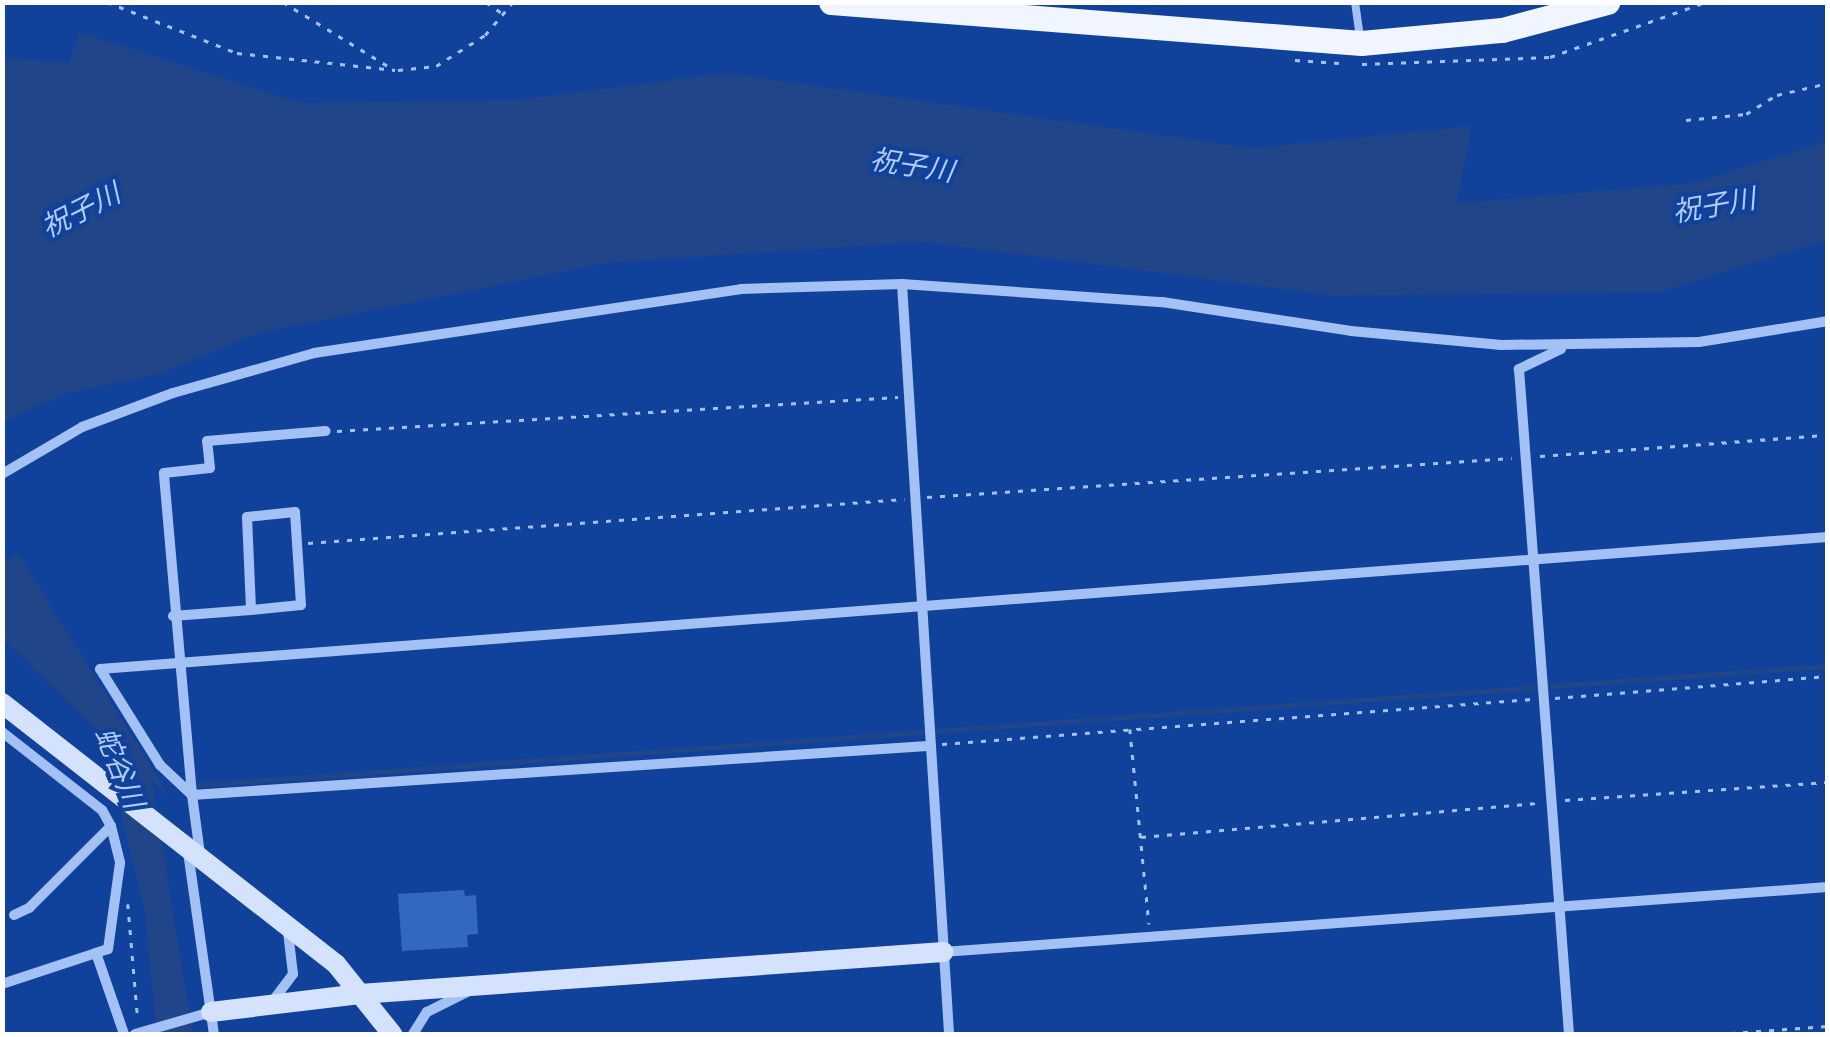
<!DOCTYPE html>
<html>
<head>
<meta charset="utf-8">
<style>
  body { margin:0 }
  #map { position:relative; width:1830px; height:1037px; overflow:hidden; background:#10419b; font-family:Helvetica,"Noto Sans JP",sans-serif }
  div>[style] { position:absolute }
  .water>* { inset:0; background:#204589 }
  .stream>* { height:5px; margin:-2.5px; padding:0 2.5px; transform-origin:2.5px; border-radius:2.5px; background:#204589 }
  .building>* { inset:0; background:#3467c2 }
  .path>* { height:2.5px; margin-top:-1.25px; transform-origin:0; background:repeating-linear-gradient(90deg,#a3c1f5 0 5px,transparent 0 13px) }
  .lane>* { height:8px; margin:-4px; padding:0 4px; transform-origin:4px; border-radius:4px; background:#a3c1f5 }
  .street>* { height:10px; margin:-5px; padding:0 5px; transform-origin:5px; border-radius:5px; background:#a3c1f5 }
  .secondary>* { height:20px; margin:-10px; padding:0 10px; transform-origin:10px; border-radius:10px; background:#d4e2fe }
  .primary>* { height:25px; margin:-12.5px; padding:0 12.5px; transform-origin:12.5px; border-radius:12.5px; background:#f1f5ff }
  span { translate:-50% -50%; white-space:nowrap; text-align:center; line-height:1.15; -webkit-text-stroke:8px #10419b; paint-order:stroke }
  .water-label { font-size:28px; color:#b0ccfb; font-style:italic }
  .frame { position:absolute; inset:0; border:5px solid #fff; pointer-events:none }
</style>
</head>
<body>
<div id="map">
  <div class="water">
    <i style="clip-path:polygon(79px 32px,301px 103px,514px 100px,725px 73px,1252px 148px,1472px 126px,1457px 203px,1694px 183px,1827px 141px,1827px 240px,1660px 292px,1334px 296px,924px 242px,606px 263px,256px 334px,160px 374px,67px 393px,3px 422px,3px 58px,69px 62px)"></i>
    <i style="clip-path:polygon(18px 553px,170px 797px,152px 782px,193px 1034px,157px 1034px,144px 908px,101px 734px,3px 639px,2px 563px)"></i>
  </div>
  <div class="stream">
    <i style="left:198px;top:785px;width:1634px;rotate:-4.18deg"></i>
  </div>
  <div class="building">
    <i style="clip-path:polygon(464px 890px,465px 896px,476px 895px,478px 934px,467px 935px,468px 947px,402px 951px,398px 894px)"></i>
  </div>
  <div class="path">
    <i style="left:107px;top:2px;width:140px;rotate:21.4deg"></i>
    <i style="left:237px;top:53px;width:159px;rotate:6.1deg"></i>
    <i style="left:283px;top:2px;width:127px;rotate:31.4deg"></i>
    <i style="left:486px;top:2px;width:19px;rotate:35deg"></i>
    <i style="left:1295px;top:60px;width:44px;rotate:3.9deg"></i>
    <i style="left:1362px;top:64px;width:188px;rotate:-2.1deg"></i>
    <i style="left:1550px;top:57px;width:165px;rotate:-19.4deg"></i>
    <i style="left:398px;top:70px;width:38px;rotate:-6deg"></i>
    <i style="left:436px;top:66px;width:58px;rotate:-32.3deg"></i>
    <i style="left:485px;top:35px;width:43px;rotate:-49.7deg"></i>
    <i style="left:1686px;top:120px;width:60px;rotate:-5.7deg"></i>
    <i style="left:1746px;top:114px;width:36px;rotate:-32deg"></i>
    <i style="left:1777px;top:95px;width:52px;rotate:-13.2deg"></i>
    <i style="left:337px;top:431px;width:562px;rotate:-3.47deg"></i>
    <i style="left:1540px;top:456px;width:289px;rotate:-4.2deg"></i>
    <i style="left:927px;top:497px;width:586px;rotate:-3.81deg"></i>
    <i style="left:308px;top:543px;width:598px;rotate:-4.22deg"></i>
    <i style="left:1555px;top:698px;width:274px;rotate:-4.6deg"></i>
    <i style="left:1130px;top:729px;width:196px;rotate:84.4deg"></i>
    <i style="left:942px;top:744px;width:592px;rotate:-4.36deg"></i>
    <i style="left:1565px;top:800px;width:264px;rotate:-3.9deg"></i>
    <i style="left:1141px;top:837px;width:397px;rotate:-4.9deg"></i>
    <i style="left:128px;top:904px;width:116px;rotate:85.1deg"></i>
    <i style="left:1717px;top:1034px;width:111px;rotate:-4.1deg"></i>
  </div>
  <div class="lane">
    <i style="left:1355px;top:2px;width:37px;rotate:82deg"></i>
  </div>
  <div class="street">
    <i style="left:902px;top:284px;width:751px;rotate:86.41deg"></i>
    <i style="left:1561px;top:349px;width:47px;rotate:154.5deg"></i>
    <i style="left:1519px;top:369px;width:667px;rotate:85.7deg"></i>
    <i style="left:2px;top:474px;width:93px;rotate:-30.4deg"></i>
    <i style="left:82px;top:427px;width:97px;rotate:-20.5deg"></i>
    <i style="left:173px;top:393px;width:147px;rotate:-15.8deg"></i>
    <i style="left:314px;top:353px;width:432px;rotate:-8.5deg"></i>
    <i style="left:741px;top:289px;width:161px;rotate:-1.8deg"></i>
    <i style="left:902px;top:284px;width:261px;rotate:4deg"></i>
    <i style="left:1162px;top:302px;width:191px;rotate:8.7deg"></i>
    <i style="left:1351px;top:331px;width:151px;rotate:5.3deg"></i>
    <i style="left:1501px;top:345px;width:198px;rotate:-0.9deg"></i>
    <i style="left:1699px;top:342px;width:131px;rotate:-9.2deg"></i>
    <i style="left:173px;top:616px;width:78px;rotate:-4.4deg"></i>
    <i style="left:251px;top:610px;width:50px;rotate:-5.7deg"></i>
    <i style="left:301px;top:605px;width:93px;rotate:-93.7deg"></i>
    <i style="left:295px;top:512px;width:48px;rotate:174.1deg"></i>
    <i style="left:247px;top:517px;width:93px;rotate:87.5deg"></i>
    <i style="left:2px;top:732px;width:127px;rotate:38deg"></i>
    <i style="left:102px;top:810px;width:18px;rotate:61deg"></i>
    <i style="left:111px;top:826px;width:38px;rotate:76deg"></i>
    <i style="left:120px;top:863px;width:87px;rotate:97.9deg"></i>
    <i style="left:108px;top:949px;width:13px;rotate:162deg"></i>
    <i style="left:192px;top:795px;width:44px;rotate:-136.8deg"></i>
    <i style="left:160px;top:765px;width:113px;rotate:-122deg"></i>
    <i style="left:100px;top:669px;width:1733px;rotate:-4.37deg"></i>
    <i style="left:192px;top:795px;width:323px;rotate:-95deg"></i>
    <i style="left:164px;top:473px;width:46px;rotate:-6.2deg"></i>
    <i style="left:210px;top:468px;width:27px;rotate:-96deg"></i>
    <i style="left:207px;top:441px;width:119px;rotate:-4.8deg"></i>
    <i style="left:188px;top:852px;width:184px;rotate:81.9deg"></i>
    <i style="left:200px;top:854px;width:60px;rotate:-97.7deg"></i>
    <i style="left:192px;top:795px;width:737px;rotate:-3.81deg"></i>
    <i style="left:14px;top:915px;width:17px;rotate:-25deg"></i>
    <i style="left:29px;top:908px;width:116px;rotate:-45deg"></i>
    <i style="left:943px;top:952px;width:887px;rotate:-4.2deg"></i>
    <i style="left:2px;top:984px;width:99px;rotate:-18.3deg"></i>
    <i style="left:96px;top:953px;width:86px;rotate:70.9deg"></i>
    <i style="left:272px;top:1002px;width:35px;rotate:-53deg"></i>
    <i style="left:293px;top:974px;width:42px;rotate:-96.8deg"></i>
    <i style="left:135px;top:1034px;width:79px;rotate:-16.1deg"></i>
    <i style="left:413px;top:1034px;width:26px;rotate:-58deg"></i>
    <i style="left:427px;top:1012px;width:47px;rotate:-26.6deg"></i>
  </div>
  <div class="secondary">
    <i style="left:2px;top:703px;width:424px;rotate:38deg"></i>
    <i style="left:336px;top:964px;width:90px;rotate:51.3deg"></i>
    <i style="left:211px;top:1012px;width:150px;rotate:-6.9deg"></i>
    <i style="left:360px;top:994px;width:585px;rotate:-4.12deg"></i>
  </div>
  <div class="primary">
    <i style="left:831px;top:2px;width:532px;rotate:4.42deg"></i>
    <i style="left:1361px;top:43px;width:142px;rotate:-5.3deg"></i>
    <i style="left:1502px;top:30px;width:109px;rotate:-14.9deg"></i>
  </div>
  <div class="water-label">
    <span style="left:912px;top:166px;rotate:9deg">祝子川</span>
    <span style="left:1714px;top:206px;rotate:-10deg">祝子川</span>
    <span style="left:81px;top:211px;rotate:-27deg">祝子川</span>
    <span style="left:119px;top:768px;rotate:68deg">蛇谷川</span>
  </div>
  <div class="frame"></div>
</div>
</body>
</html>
